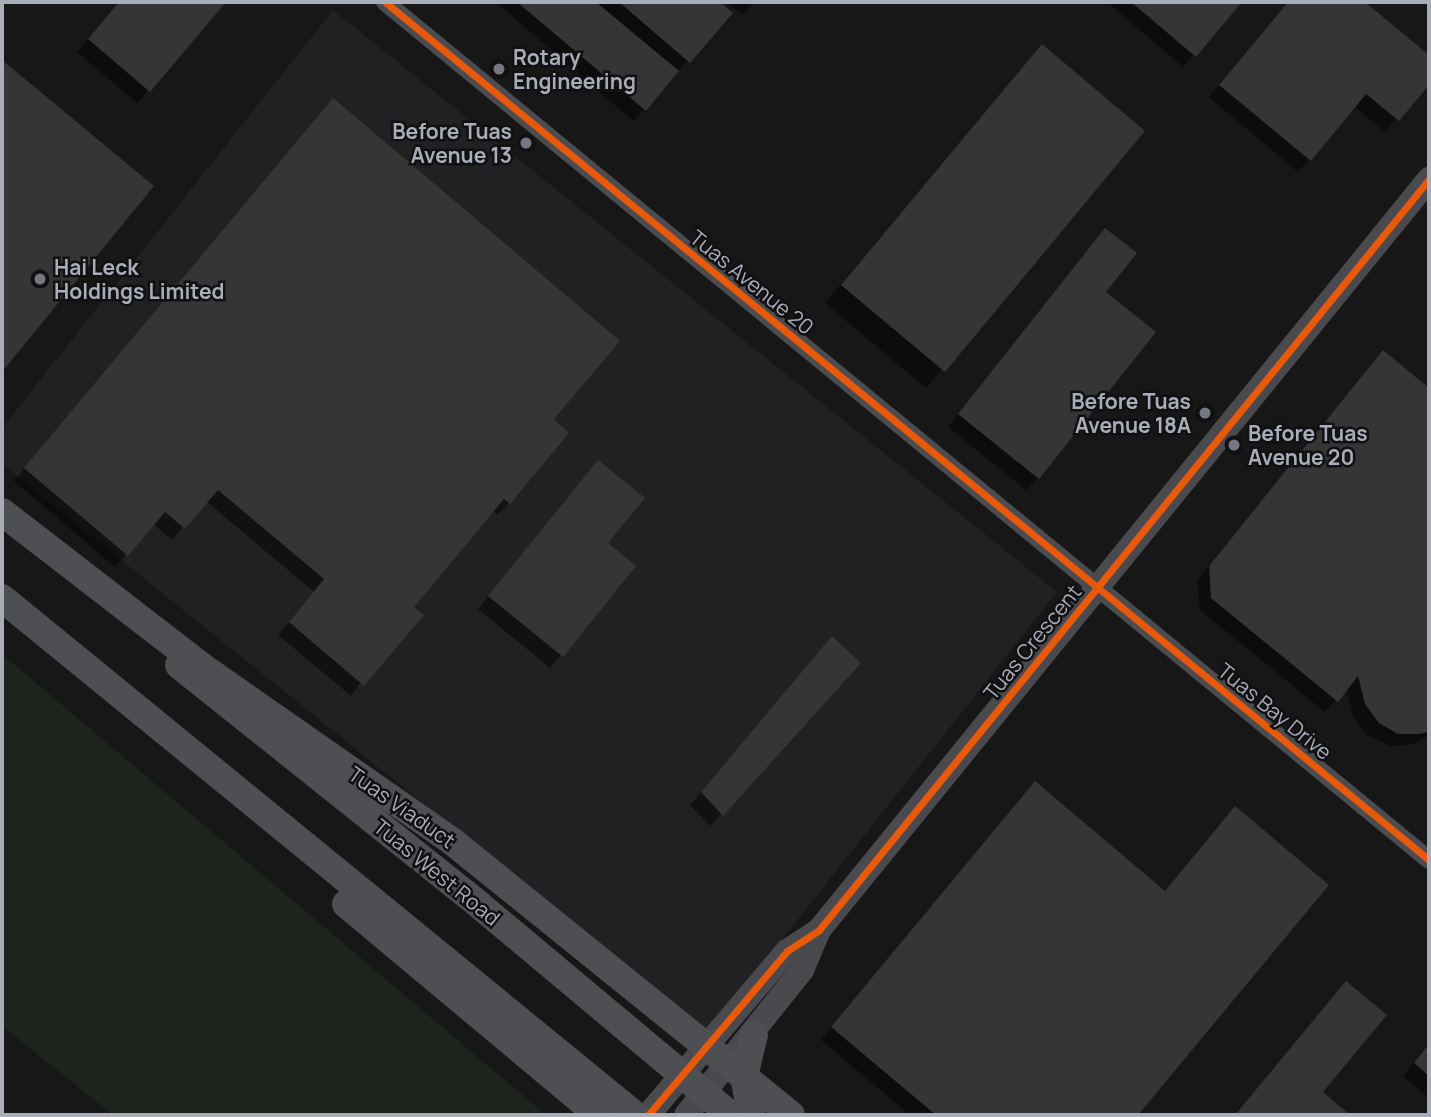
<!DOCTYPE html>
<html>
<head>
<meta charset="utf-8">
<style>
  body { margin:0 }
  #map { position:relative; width:1431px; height:1117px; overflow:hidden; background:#171717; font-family:Manrope,sans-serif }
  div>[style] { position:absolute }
  .built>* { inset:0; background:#212123 }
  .green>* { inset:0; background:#1d241e }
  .shadow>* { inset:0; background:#0007 }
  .building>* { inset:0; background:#353536 }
  .street>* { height:18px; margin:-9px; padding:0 9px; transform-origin:9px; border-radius:9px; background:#4b4c50 }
  .secondary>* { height:24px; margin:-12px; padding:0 12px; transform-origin:12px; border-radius:12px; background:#4a4a4e }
  .primary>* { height:28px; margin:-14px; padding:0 14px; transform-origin:14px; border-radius:14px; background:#4d4f52 }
  .primary-bridge>* { height:28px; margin:-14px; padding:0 14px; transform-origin:14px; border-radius:14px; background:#4d4f52 }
  .cycleway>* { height:7px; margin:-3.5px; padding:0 3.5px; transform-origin:3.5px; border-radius:3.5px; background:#e8590c }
  .dots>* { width:19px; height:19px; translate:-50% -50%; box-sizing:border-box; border:4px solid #111113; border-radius:50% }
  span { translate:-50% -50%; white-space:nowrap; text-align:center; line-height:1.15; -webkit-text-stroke:5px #111113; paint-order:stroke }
  .poi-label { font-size:21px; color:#a8adb8; font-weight:700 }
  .left { translate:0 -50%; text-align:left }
  .right { translate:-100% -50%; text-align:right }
  .street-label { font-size:21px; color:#a8adb8 }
  .frame { position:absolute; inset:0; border:4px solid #a8adb8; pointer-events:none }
</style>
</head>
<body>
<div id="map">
  <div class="built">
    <i style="clip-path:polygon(333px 10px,1057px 592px,708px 1033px,2px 464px,2px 428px)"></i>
  </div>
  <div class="green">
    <i style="clip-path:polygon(2px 654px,546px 1115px,113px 1115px,2px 1026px)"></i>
  </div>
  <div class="shadow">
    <i style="clip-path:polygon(119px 2px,224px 2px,137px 103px,77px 52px)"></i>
    <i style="clip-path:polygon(496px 2px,717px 2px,730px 13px,633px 121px)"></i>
    <i style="clip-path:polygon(727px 2px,755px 2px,742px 15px)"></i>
    <i style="clip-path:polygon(1107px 2px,1239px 2px,1183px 67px)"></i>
    <i style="clip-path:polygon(1288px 2px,1362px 2px,1429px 58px,1429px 82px,1385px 132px,1354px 106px,1298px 172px,1209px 97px)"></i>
    <i style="clip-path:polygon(1042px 46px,1142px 131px,926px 388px,825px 303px)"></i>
    <i style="clip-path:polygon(2px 62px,151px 187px,2px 369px)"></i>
    <i style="clip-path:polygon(322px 112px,551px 420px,509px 503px,497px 515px,492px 510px,412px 607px,351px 696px,278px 635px,314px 592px,206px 501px,172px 540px,153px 524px,115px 567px,14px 481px)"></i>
    <i style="clip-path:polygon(1105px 230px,1104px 293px,1038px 478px,1026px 490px,948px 427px)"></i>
    <i style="clip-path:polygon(1383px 352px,1429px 390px,1429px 735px,1414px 744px,1391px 746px,1367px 735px,1353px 717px,1347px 688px,1325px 712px,1200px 610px,1197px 580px)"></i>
    <i style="clip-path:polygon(598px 462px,606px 543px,634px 567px,550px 668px,478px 609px)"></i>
    <i style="clip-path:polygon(820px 651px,858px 664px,710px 826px,690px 805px)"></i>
    <i style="clip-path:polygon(1023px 795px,1164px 892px,1223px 821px,1326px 885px,1135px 1115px,910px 1115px,821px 1040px)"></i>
    <i style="clip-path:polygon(1334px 996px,1320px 1092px,1348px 1115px,1235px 1115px)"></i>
    <i style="clip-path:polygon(1429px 1044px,1429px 1098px,1403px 1076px)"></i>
  </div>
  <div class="building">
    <i style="clip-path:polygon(119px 2px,226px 2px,150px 92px,88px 39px)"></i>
    <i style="clip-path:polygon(517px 2px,596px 2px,679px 71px,646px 111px)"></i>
    <i style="clip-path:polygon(619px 2px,720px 2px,733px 13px,690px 63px)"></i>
    <i style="clip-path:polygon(1131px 2px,1242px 2px,1196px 57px)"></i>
    <i style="clip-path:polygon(1288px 2px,1365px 2px,1429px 55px,1429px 85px,1399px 121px,1366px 94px,1311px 161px,1219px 85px)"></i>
    <i style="clip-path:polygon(1042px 44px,1145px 131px,945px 372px,841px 285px)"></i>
    <i style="clip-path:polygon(2px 60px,154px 186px,2px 372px)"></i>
    <i style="clip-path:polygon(333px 98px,620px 341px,554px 419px,569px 433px,510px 504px,504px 499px,414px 607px,424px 615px,364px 686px,289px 622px,324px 579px,218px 490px,185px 529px,165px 512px,128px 556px,24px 468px)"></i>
    <i style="clip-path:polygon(1105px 228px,1137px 253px,1106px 292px,1156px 332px,1039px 479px,958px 414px)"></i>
    <i style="clip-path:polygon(1383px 350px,1429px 388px,1429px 732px,1420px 734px,1398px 734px,1379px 723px,1365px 704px,1358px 676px,1338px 702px,1211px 598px,1209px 566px)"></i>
    <i style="clip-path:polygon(598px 460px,645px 498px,608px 543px,636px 566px,563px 657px,488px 596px)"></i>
    <i style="clip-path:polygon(832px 636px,861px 663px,723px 816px,701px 792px)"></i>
    <i style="clip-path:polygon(1035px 781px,1165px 891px,1235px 806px,1329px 885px,1138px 1115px,936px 1115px,831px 1027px)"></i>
    <i style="clip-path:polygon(1346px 981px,1387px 1015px,1323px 1092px,1350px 1115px,1235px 1115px)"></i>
    <i style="clip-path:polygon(1429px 1044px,1429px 1076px,1414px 1063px)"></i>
  </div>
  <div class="street">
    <i style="left:385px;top:2px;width:1351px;rotate:39.41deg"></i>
  </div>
  <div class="secondary">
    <i style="left:648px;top:1115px;width:215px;rotate:-49.7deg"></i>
    <i style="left:787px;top:951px;width:38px;rotate:-33deg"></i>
    <i style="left:819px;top:930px;width:968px;rotate:-50.91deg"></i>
    <i style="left:686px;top:1115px;width:186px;rotate:-51.3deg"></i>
    <i style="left:802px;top:970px;width:43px;rotate:-67deg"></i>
  </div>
  <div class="primary">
    <i style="left:2px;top:598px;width:817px;rotate:39.24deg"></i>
    <i style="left:179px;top:665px;width:383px;rotate:38.6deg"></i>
    <i style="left:478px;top:904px;width:329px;rotate:39.9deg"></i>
    <i style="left:346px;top:904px;width:329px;rotate:39.9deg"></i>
    <i style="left:751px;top:1115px;width:40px;rotate:-100deg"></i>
    <i style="left:744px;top:1076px;width:42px;rotate:-76.3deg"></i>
  </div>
  <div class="primary-bridge">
    <i style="left:2px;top:512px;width:252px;rotate:37.7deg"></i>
    <i style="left:201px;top:666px;width:307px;rotate:34.9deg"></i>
    <i style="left:453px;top:842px;width:434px;rotate:38.9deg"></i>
  </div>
  <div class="cycleway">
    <i style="left:385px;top:2px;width:1351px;rotate:39.41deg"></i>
    <i style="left:648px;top:1115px;width:215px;rotate:-49.7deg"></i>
    <i style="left:787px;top:951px;width:38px;rotate:-33deg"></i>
    <i style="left:819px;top:930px;width:968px;rotate:-50.91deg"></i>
  </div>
  <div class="dots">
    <i style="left:499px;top:69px;background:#757880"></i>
    <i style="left:526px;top:143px;background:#757880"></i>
    <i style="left:40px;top:279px;background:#757880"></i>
    <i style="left:1205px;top:413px;background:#757880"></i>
    <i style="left:1234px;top:445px;background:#757880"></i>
  </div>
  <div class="poi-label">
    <span class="left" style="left:513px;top:69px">Rotary<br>Engineering</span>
    <span class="right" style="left:512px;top:143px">Before Tuas<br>Avenue 13</span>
    <span class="left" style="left:54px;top:279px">Hai Leck<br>Holdings Limited</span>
    <span class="right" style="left:1191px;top:413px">Before Tuas<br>Avenue 18A</span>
    <span class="left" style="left:1248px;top:445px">Before Tuas<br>Avenue 20</span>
  </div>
  <div class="street-label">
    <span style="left:752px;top:282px;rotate:39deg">Tuas Avenue 20</span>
    <span style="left:1032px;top:642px;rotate:-51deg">Tuas Crescent</span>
    <span style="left:1275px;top:711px;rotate:39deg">Tuas Bay Drive</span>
    <span style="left:402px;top:807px;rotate:35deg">Tuas Viaduct</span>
    <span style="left:437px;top:872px;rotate:39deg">Tuas West Road</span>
  </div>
  <div class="frame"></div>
</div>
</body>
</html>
